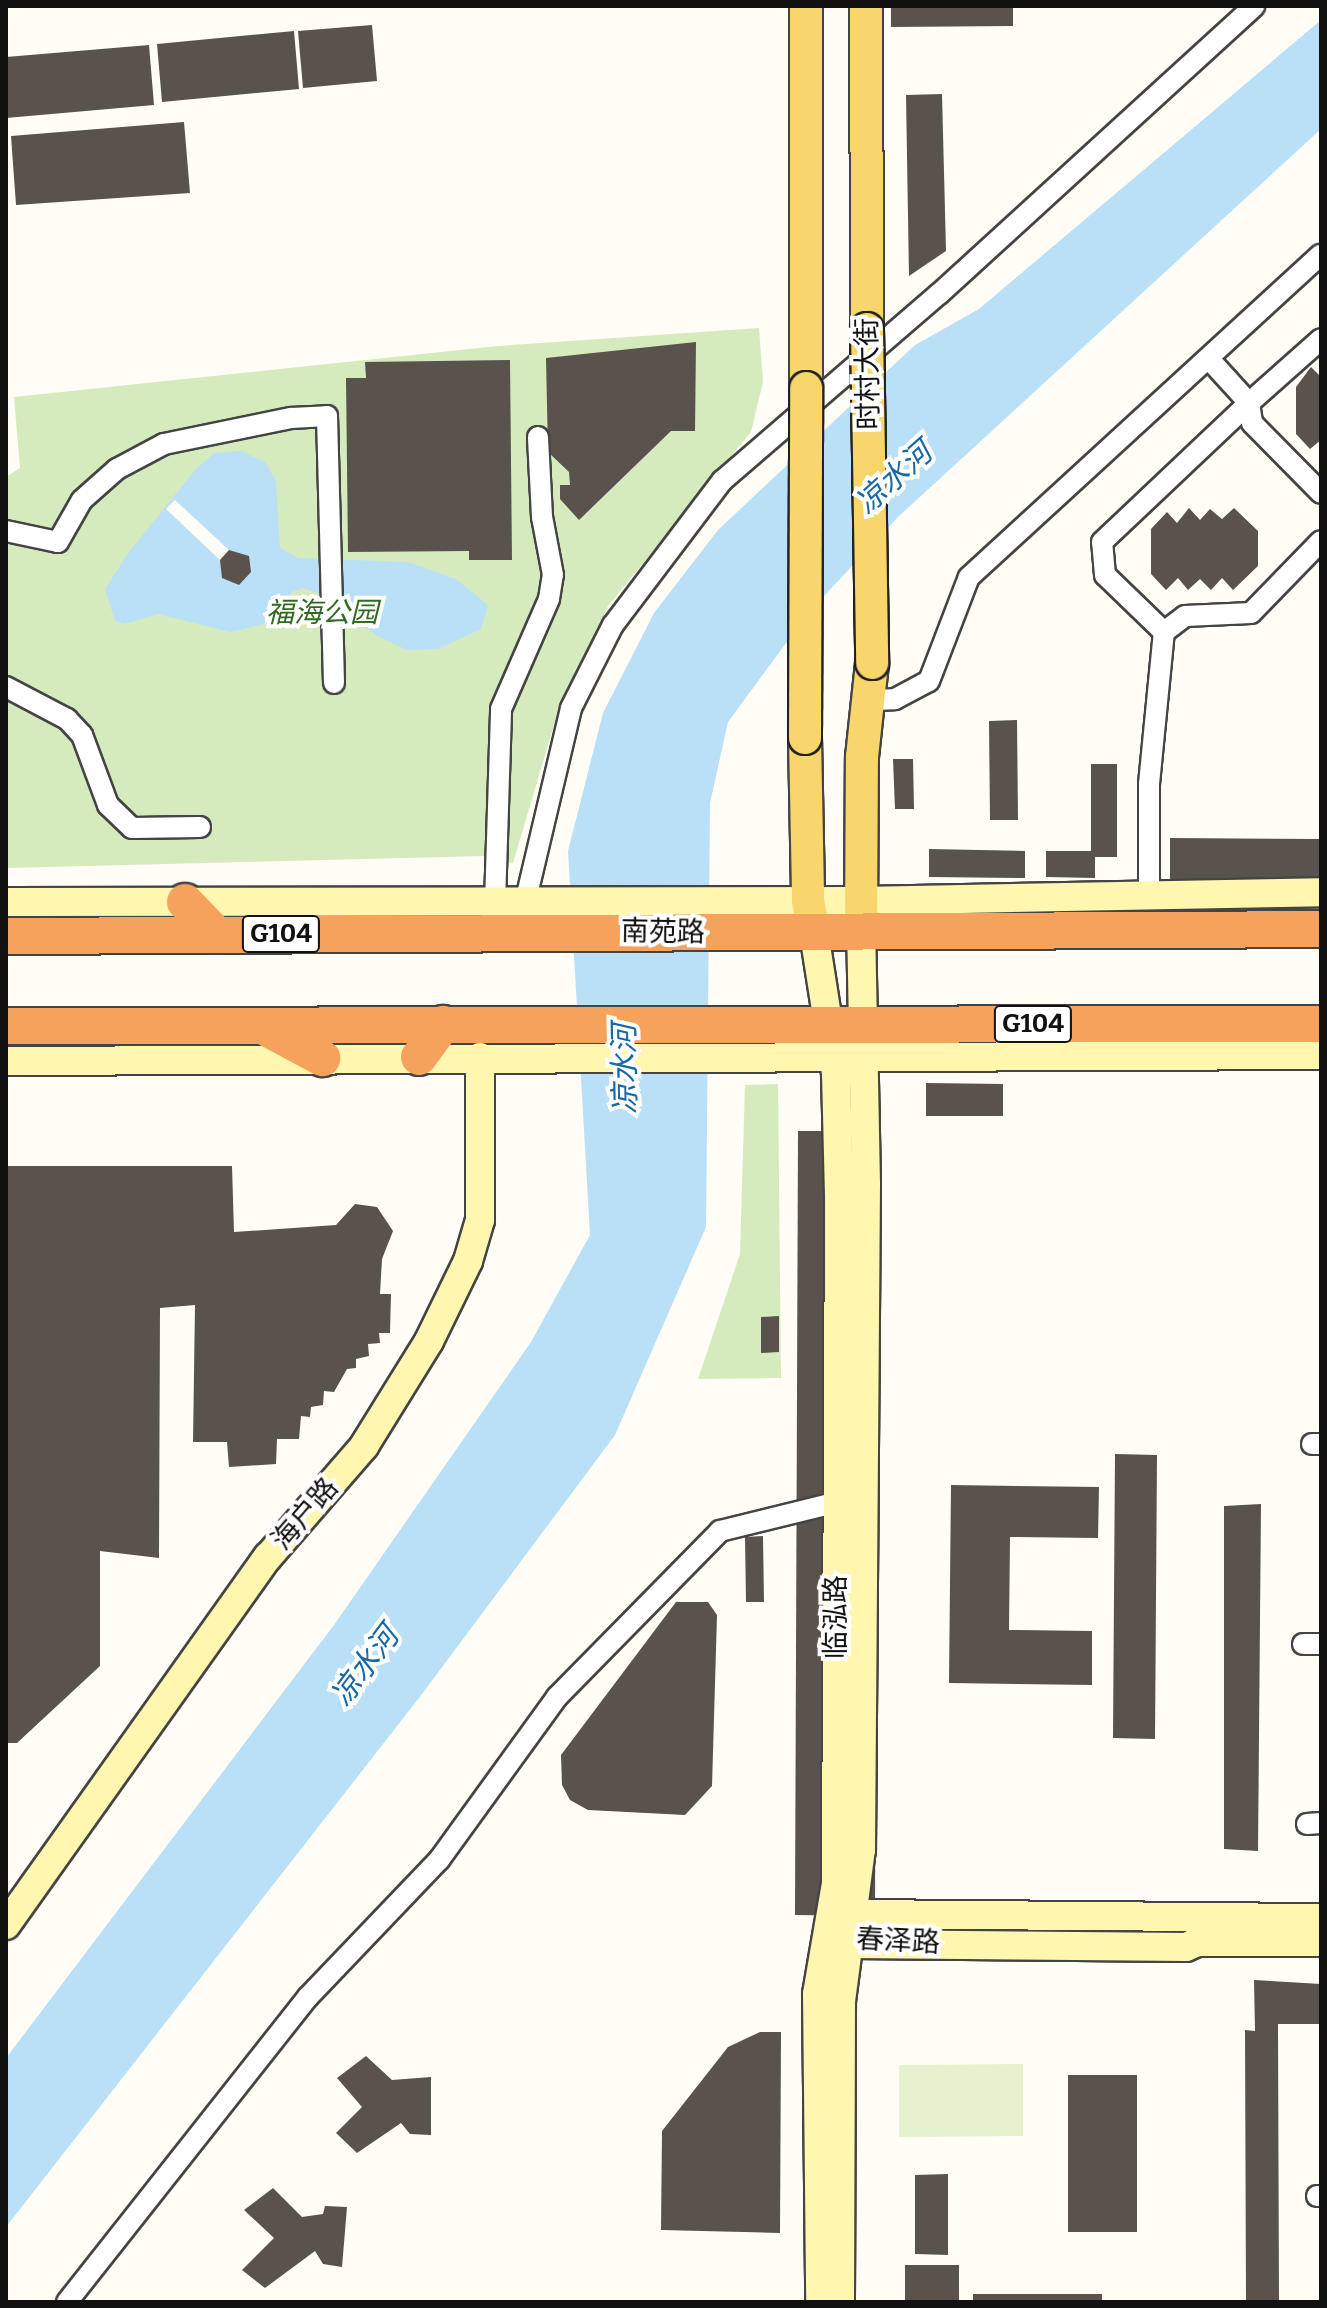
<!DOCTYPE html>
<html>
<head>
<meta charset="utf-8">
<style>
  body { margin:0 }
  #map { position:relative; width:1327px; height:2308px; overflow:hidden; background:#fffdf5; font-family:Bitter,"Noto Sans SC",serif }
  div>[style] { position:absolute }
  .green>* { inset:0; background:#d5ebbd }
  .pitch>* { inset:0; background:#e6f2cf }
  .water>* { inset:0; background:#b9e0f7 }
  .pier>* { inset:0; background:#fffdf5 }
  .building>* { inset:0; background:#5a524d }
  .roads { filter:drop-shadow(2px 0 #444) drop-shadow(-2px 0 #444) drop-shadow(0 2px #444) drop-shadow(0 -2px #444) }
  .street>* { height:20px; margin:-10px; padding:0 10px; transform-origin:10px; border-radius:10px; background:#fff }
  .secondary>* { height:28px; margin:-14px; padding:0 14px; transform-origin:14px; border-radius:14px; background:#fff6b0 }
  .primary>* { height:32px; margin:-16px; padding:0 16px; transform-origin:16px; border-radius:16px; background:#f9d66b }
  .highway>* { height:36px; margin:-18px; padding:0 18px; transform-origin:18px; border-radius:18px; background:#f5a25d }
  .bridges { filter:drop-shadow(2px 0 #222) drop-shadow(-2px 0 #222) drop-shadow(0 2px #222) drop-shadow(0 -2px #222) }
  .primary-bridge>* { height:32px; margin:-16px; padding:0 16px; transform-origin:16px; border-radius:16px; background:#f9d66b }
  span { translate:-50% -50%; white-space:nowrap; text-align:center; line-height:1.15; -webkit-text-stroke:8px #fff; paint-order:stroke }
  .shield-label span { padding:2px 6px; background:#fff; border:2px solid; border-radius:6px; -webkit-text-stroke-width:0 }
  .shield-label { font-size:26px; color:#111; font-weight:700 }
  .street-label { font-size:28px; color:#111 }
  .park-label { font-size:28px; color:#2f6b1f; font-style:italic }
  .water-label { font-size:30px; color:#1768a6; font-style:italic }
  .frame { position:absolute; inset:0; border:8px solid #111; pointer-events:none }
</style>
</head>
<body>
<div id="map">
  <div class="green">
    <i style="clip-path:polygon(759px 328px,763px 382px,751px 432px,608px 606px,554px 725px,513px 863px,484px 856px,6px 868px,6px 477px,20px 468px,14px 397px,498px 346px)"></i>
    <i style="clip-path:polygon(778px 1084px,781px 1378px,698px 1379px,740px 1254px,745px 1085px)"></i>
  </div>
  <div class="pitch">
    <i style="clip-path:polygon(1023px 2064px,1023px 2136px,899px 2137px,899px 2065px)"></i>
  </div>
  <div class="water">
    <i style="clip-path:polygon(1321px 20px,1321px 129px,898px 517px,809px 612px,728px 722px,710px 803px,706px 1227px,615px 1435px,422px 1694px,6px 2227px,6px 2058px,334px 1625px,531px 1342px,590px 1235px,568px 851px,603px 713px,654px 613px,718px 530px,915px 345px,979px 309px)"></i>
    <i style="clip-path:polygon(241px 451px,265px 462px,276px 481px,280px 548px,299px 558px,408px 562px,456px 579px,488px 605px,481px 629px,438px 649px,407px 650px,376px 635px,318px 593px,302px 588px,292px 592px,264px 624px,231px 632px,158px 614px,125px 624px,115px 621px,105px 589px,129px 552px,195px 470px,214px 453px)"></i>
  </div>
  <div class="pier">
    <i style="clip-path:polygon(175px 500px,229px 550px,220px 560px,166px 509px)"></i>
  </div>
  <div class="building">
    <i style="clip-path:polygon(891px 6px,1013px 6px,1013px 26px,891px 27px)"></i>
    <i style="clip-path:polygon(372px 25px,377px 81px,303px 88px,298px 31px)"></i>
    <i style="clip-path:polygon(294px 31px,299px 89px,162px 102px,157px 44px)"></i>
    <i style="clip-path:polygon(149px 45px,154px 105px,6px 118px,6px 57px)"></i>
    <i style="clip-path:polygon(942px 94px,946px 251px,909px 276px,906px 95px)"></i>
    <i style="clip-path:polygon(184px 122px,190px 193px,16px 205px,11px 136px)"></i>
    <i style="clip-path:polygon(696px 342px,695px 431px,671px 431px,579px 520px,560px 499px,560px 485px,570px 485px,569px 472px,548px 452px,546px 358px)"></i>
    <i style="clip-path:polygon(510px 360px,512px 560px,469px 560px,469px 551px,348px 552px,346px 378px,366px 378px,365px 362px)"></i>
    <i style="clip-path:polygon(1311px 367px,1321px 377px,1321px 440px,1310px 449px,1296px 434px,1296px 387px)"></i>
    <i style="clip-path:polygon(1189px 508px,1200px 520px,1210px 509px,1222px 519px,1234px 508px,1258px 531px,1258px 566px,1233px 590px,1222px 578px,1211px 590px,1200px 579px,1188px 590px,1178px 578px,1166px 590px,1151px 574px,1151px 529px,1167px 512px,1177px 523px)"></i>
    <i style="clip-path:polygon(229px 550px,249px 556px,251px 572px,239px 585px,222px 578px,220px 560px)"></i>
    <i style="clip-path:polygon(1017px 720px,1018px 820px,990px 820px,989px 721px)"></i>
    <i style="clip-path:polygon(893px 759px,913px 759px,914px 809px,895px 809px)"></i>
    <i style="clip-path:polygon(1091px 764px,1117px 764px,1117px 857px,1095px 857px,1095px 878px,1046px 877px,1046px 851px,1091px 851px)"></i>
    <i style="clip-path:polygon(1170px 838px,1321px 839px,1321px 881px,1170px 880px)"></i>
    <i style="clip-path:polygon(929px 849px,1025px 851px,1025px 878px,929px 877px)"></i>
    <i style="clip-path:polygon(926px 1083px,1003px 1084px,1003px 1116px,926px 1116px)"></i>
    <i style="clip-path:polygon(798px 1131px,878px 1131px,875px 1916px,795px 1915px)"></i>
    <i style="clip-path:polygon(6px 1166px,232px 1166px,234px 1232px,336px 1225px,355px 1204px,377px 1207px,393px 1231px,382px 1259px,380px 1294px,391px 1294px,390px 1333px,379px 1333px,380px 1343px,368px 1344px,369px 1356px,356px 1359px,356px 1368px,347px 1369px,334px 1392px,324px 1391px,323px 1405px,311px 1407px,310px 1417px,301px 1416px,299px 1439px,277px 1439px,276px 1464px,229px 1467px,227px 1442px,193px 1442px,195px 1305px,160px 1308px,159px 1558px,100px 1551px,100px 1666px,17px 1743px,6px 1743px)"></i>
    <i style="clip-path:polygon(779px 1316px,779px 1352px,761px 1353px,761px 1317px)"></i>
    <i style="clip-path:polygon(1115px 1454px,1157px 1455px,1155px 1739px,1113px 1738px)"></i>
    <i style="clip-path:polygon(951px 1485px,1099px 1487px,1098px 1538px,1010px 1537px,1009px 1630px,1092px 1631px,1092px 1685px,949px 1683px)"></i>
    <i style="clip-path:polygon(1261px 1504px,1258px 1851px,1224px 1849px,1224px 1506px)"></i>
    <i style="clip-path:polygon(763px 1536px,764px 1602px,746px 1602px,745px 1537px)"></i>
    <i style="clip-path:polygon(676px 1602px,708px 1602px,717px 1615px,712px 1786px,685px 1815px,588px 1810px,570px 1800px,562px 1785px,561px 1755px)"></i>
    <i style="clip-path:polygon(1254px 1980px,1321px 1984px,1321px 2024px,1278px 2024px,1279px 2302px,1246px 2302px,1245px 2030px,1255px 2031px)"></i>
    <i style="clip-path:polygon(760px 2032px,781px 2032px,780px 2233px,661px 2230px,662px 2131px,728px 2047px)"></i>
    <i style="clip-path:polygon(366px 2056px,392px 2080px,431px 2077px,431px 2135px,410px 2134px,401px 2123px,357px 2153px,336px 2133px,362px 2107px,337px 2078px)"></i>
    <i style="clip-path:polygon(1068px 2075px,1137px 2075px,1137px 2232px,1068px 2232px)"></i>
    <i style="clip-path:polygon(948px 2174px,948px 2255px,915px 2254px,915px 2175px)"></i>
    <i style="clip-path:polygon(273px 2188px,302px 2217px,323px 2214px,325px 2206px,347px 2207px,342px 2267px,323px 2264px,315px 2251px,265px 2288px,242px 2270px,274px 2238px,244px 2210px)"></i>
    <i style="clip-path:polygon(905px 2265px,959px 2265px,959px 2302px,905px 2302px)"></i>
    <i style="clip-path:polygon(973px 2294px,1102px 2294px,1102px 2302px,973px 2302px)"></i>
  </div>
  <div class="roads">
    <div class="street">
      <i style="left:1209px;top:359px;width:59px;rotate:47.7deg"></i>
      <i style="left:1249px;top:403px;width:96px;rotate:-41.6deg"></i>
      <i style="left:1249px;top:403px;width:20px;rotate:81deg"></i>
      <i style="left:1252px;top:423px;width:98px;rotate:45.4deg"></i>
      <i style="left:6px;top:531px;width:53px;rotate:11.9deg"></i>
      <i style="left:58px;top:542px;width:48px;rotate:-60.3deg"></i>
      <i style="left:82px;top:500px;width:47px;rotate:-41.5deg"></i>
      <i style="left:117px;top:469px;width:53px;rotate:-28deg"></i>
      <i style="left:164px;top:444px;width:130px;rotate:-11.6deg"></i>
      <i style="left:291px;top:418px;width:36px;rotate:-3deg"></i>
      <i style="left:327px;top:416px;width:267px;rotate:88.5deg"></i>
      <i style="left:1164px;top:632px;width:26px;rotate:-37deg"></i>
      <i style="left:1185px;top:616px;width:66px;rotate:-2.6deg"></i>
      <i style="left:1251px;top:613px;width:100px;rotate:-45.8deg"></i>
      <i style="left:6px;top:687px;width:69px;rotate:27.7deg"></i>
      <i style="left:67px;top:719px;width:22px;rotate:47deg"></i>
      <i style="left:82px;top:735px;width:75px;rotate:69.6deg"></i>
      <i style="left:108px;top:805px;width:33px;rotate:44deg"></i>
      <i style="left:132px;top:828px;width:68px;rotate:-0.8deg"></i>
      <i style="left:872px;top:700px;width:23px;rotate:-2deg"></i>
      <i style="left:895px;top:699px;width:38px;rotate:-28deg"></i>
      <i style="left:929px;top:681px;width:111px;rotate:-69deg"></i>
      <i style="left:969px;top:577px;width:477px;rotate:-42.5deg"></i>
      <i style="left:1149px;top:894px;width:110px;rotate:-90deg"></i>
      <i style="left:1149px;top:784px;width:153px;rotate:-84.4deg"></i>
      <i style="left:1164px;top:632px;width:82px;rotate:-136deg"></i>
      <i style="left:1105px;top:575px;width:33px;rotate:-95deg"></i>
      <i style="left:1102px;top:542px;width:202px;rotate:-43.4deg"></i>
      <i style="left:495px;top:903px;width:194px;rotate:-88.2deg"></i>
      <i style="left:501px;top:709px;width:120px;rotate:-66.4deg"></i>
      <i style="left:549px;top:599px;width:24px;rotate:-81deg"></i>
      <i style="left:553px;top:575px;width:59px;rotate:-100.7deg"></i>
      <i style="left:542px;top:517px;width:80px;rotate:-92.9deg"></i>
      <i style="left:525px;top:903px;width:200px;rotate:-76.7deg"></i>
      <i style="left:571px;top:708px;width:93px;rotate:-63.2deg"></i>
      <i style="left:613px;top:625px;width:181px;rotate:-52.9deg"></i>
      <i style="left:722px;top:481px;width:286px;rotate:-40.8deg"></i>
      <i style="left:939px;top:294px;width:427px;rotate:-42.4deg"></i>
      <i style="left:1312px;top:1444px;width:9px"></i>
      <i style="left:1303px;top:1644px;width:18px"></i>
      <i style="left:1307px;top:1824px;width:14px;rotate:-4deg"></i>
      <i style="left:1317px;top:2196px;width:4px"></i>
      <i style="left:67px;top:2302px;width:389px;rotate:-51.7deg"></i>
      <i style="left:308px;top:1997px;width:190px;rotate:-46.3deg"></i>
      <i style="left:439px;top:1860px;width:201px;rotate:-54.1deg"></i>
      <i style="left:557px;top:1697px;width:233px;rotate:-45.5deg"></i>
      <i style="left:720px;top:1531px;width:122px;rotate:-13.8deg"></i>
    </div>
    <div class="secondary">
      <i style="left:6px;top:902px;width:855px;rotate:-0.07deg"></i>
      <i style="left:861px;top:901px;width:460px;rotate:-1.1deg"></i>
      <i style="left:814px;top:933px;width:142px;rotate:81.1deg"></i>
      <i style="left:836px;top:1073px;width:120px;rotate:88.6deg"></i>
      <i style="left:839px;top:1193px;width:690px;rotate:90.25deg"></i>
      <i style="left:836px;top:1883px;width:113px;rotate:99.7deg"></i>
      <i style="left:817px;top:1994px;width:308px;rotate:89.4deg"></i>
      <i style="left:6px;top:1061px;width:1315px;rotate:-0.26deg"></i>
      <i style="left:839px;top:1921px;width:18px;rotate:-22deg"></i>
      <i style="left:856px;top:1914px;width:465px;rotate:0.5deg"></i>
      <i style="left:6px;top:1925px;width:452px;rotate:-54.6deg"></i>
      <i style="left:268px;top:1557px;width:147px;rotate:-49.1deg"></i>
      <i style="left:364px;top:1446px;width:123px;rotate:-58.2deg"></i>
      <i style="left:429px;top:1341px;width:89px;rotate:-64deg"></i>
      <i style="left:468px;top:1261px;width:43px;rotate:-73.7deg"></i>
      <i style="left:480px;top:1220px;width:163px;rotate:-90deg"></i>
      <i style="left:839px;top:1933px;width:16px;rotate:43deg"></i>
      <i style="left:851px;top:1944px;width:335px;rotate:0.5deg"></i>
      <i style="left:1186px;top:1947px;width:12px;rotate:-24deg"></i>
      <i style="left:1197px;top:1942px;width:124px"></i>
      <i style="left:840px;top:2302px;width:301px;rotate:-89.8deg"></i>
      <i style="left:841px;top:2001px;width:152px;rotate:-82.5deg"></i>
      <i style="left:861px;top:1850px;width:666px;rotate:-89.57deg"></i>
      <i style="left:866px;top:1184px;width:252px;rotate:-91.1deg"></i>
    </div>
    <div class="primary">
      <i style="left:806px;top:6px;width:382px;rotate:90deg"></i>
      <i style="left:866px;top:6px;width:323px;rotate:89.8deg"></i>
      <i style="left:805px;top:738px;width:163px;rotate:88.9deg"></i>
      <i style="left:808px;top:901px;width:33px;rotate:79deg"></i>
      <i style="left:861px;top:932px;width:175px;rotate:-89.7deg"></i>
      <i style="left:862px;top:757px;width:95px;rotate:-83.9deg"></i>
    </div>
    <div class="highway">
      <i style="left:185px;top:902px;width:45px;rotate:45.9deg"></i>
      <i style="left:6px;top:936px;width:1315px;rotate:-0.3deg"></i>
      <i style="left:6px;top:1026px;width:1315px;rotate:-0.09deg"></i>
      <i style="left:266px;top:1028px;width:64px;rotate:28.2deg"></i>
      <i style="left:419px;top:1057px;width:41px;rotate:-54deg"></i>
    </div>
  </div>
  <div class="bridges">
    <div class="primary-bridge">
      <i style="left:867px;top:329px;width:334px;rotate:89.1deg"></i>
      <i style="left:805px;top:738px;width:350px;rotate:-89.8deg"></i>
    </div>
  </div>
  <div class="shield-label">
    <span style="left:281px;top:934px">G104</span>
    <span style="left:1033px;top:1024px">G104</span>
  </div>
  <div class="street-label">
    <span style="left:868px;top:374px;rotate:-91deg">时村大街</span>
    <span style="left:663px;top:932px;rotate:1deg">南苑路</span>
    <span style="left:305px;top:1514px;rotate:-49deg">海户路</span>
    <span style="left:836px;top:1617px;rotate:-90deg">临泓路</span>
    <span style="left:898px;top:1941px;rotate:3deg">春泽路</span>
  </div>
  <div class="park-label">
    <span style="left:322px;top:613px">福海公园</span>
  </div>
  <div class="water-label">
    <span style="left:894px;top:478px;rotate:-42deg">凉水河</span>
    <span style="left:625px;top:1069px;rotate:-91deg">凉水河</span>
    <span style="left:365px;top:1666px;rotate:-53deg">凉水河</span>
  </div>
  <div class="frame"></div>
</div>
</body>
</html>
